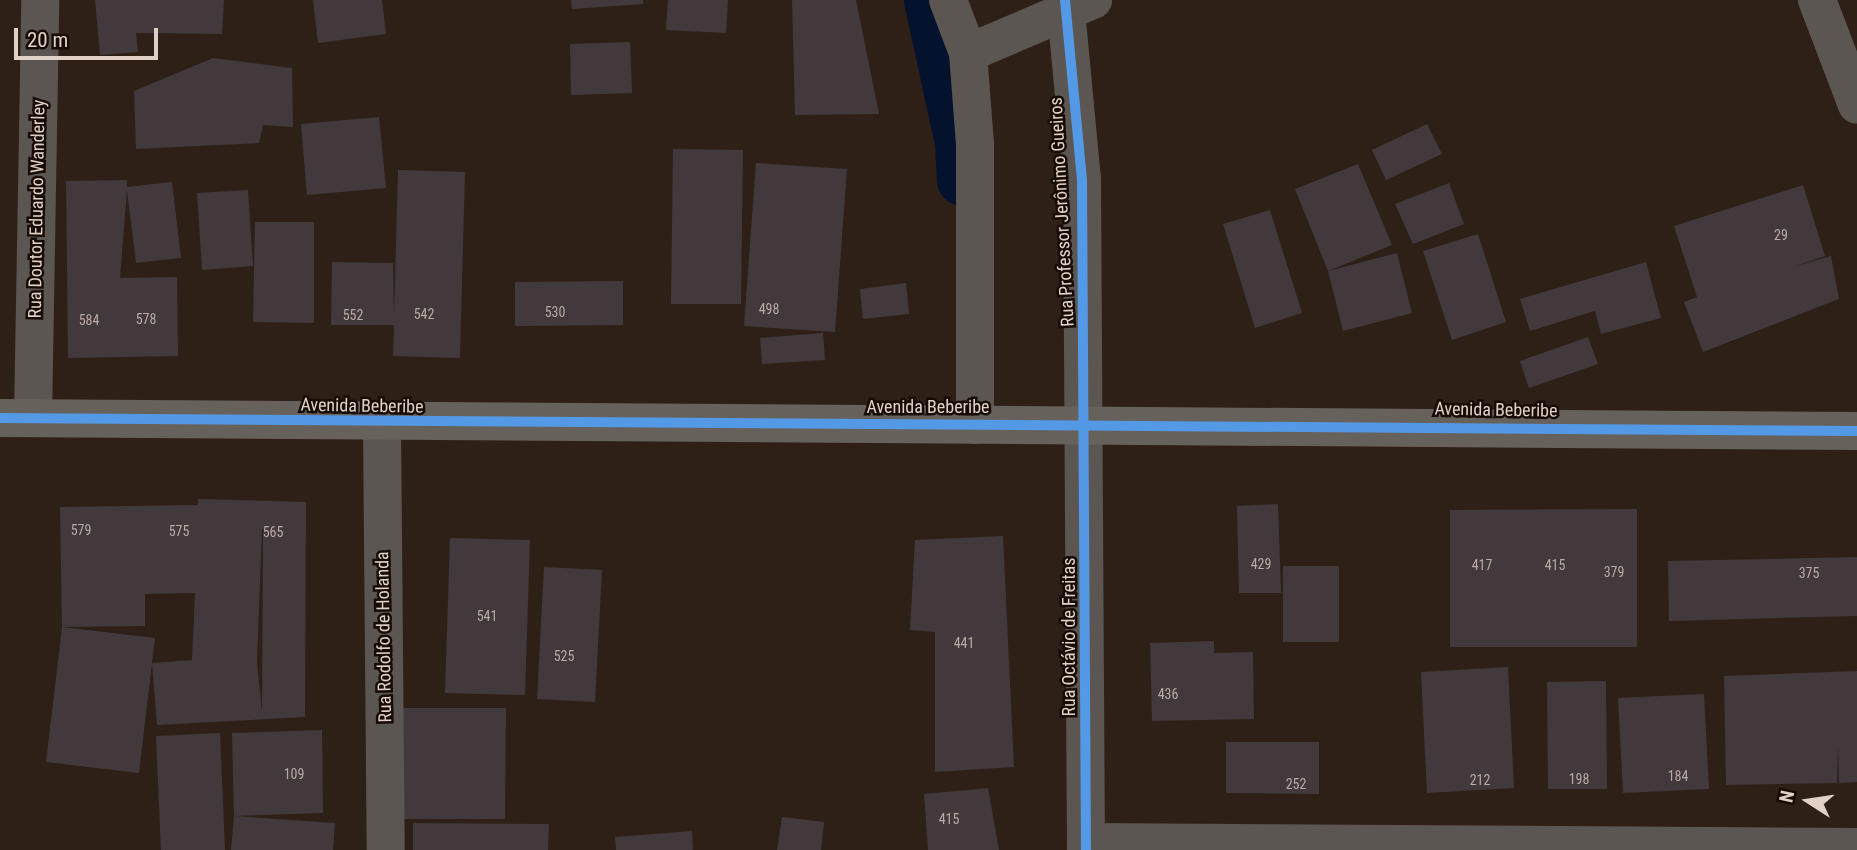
<!DOCTYPE html>
<html>
<head>
<meta charset="utf-8">
<style>
  body { margin:0 }
  #map { position:relative; width:1857px; height:850px; overflow:hidden; background:#2e2016; font-family:"Roboto Condensed",sans-serif }
  div>[style] { position:absolute }
  .canal>* { height:51px; margin:-25.5px; padding:0 25.5px; transform-origin:25.5px; border-radius:25.5px; background:#04122d }
  .building>* { inset:0; background:#42393d }
  .minor>* { height:38px; margin:-19px; padding:0 19px; transform-origin:19px; border-radius:19px; background:#5c5652 }
  .tertiary>* { height:38px; margin:-19px; padding:0 19px; transform-origin:19px; border-radius:19px; background:#5c5652 }
  .primary>* { height:38px; margin:-19px; padding:0 19px; transform-origin:19px; border-radius:19px; background:#67615b }
  .cycleway>* { height:10px; margin:-5px; padding:0 5px; transform-origin:5px; border-radius:5px; background:#5399e6 }
  span { translate:-50% -50%; white-space:nowrap; text-align:center; line-height:1.15; -webkit-text-stroke:5px #170c05; paint-order:stroke }
  .number-label { font-size:14px; color:#b9aaa3 }
  .number-label span { -webkit-text-stroke-width:0 }
  .street-label { font-size:18px; color:#e1d0c5 }
  .north { position:absolute; left:1773px; top:766px; width:70px; height:70px; -webkit-text-stroke:5px #170c05; paint-order:stroke; rotate:282deg; font-size:19px; font-weight:700; line-height:28px; text-align:center; color:#e1d0c5 }
  .north::after { content:''; display:block; margin:auto; width:24px; height:32px; background:#e1d0c5; clip-path:polygon(50% 0,100% 100%,50% 72%,0 100%) }
  .scale { position:absolute; left:14px; top:28px; width:144px; height:32px; box-sizing:border-box; border:4px solid #e1d0c5; border-top:0; padding-left:9px; font-size:21px; line-height:24px; white-space:nowrap; color:#e1d0c5; -webkit-text-stroke:5px #170c05; paint-order:stroke }
</style>
</head>
<body>
<div id="map">
  <div class="canal">
    <i style="left:929px;top:0;width:145px;rotate:77.7deg"></i>
    <i style="left:960px;top:142px;width:38px;rotate:87deg"></i>
  </div>
  <div class="building">
    <i style="clip-path:polygon(95px 0,224px 0,222px 34px,136px 33px,138px 52px,100px 55px)"></i>
    <i style="clip-path:polygon(313px 0,382px 0,386px 34px,318px 43px)"></i>
    <i style="clip-path:polygon(571px 0,643px 0,643px 4px,572px 9px)"></i>
    <i style="clip-path:polygon(668px 0,728px 0,726px 33px,666px 30px)"></i>
    <i style="clip-path:polygon(792px 0,856px 0,879px 114px,795px 115px)"></i>
    <i style="clip-path:polygon(630px 42px,632px 93px,571px 95px,570px 44px)"></i>
    <i style="clip-path:polygon(213px 58px,292px 68px,293px 127px,263px 125px,259px 143px,136px 149px,134px 91px)"></i>
    <i style="clip-path:polygon(379px 117px,386px 188px,307px 195px,301px 124px)"></i>
    <i style="clip-path:polygon(1427px 124px,1442px 154px,1386px 180px,1372px 150px)"></i>
    <i style="clip-path:polygon(673px 149px,743px 150px,741px 304px,671px 304px)"></i>
    <i style="clip-path:polygon(756px 163px,847px 169px,835px 332px,744px 326px)"></i>
    <i style="clip-path:polygon(1358px 164px,1392px 245px,1328px 271px,1295px 189px)"></i>
    <i style="clip-path:polygon(398px 170px,465px 172px,460px 358px,393px 356px,394px 325px,331px 325px,332px 262px,393px 263px,394px 317px)"></i>
    <i style="clip-path:polygon(127px 180px,127px 187px,172px 182px,181px 258px,136px 263px,127px 190px,120px 278px,177px 277px,178px 356px,68px 358px,66px 181px)"></i>
    <i style="clip-path:polygon(1449px 183px,1464px 224px,1413px 244px,1395px 204px)"></i>
    <i style="clip-path:polygon(1803px 185px,1825px 256px,1793px 267px,1831px 256px,1839px 299px,1703px 352px,1684px 302px,1697px 297px,1674px 226px)"></i>
    <i style="clip-path:polygon(248px 190px,253px 266px,202px 270px,197px 193px)"></i>
    <i style="clip-path:polygon(1270px 210px,1302px 313px,1255px 328px,1223px 224px)"></i>
    <i style="clip-path:polygon(255px 222px,314px 222px,314px 323px,253px 322px)"></i>
    <i style="clip-path:polygon(1478px 234px,1506px 322px,1452px 340px,1423px 251px)"></i>
    <i style="clip-path:polygon(1397px 253px,1412px 313px,1343px 331px,1328px 271px)"></i>
    <i style="clip-path:polygon(1646px 262px,1661px 318px,1601px 334px,1595px 311px,1530px 331px,1520px 299px)"></i>
    <i style="clip-path:polygon(623px 281px,623px 325px,515px 326px,515px 282px)"></i>
    <i style="clip-path:polygon(906px 283px,909px 314px,863px 319px,860px 289px)"></i>
    <i style="clip-path:polygon(823px 333px,825px 360px,762px 364px,760px 338px)"></i>
    <i style="clip-path:polygon(1588px 337px,1598px 364px,1529px 388px,1520px 361px)"></i>
    <i style="clip-path:polygon(evenodd,198px 499px,306px 502px,305px 717px,157px 725px,152px 663px,192px 660px,195px 593px,145px 594px,145px 626px,62px 627px,155px 638px,139px 773px,46px 762px,62px 627px,60px 507px,198px 505px,198px 499px,262px 529px,263px 529px,262px 713px,257px 662px,262px 529px)"></i>
    <i style="clip-path:polygon(1278px 504px,1281px 593px,1239px 593px,1237px 506px)"></i>
    <i style="clip-path:polygon(1637px 509px,1637px 647px,1450px 647px,1450px 510px)"></i>
    <i style="clip-path:polygon(1003px 536px,1014px 767px,935px 772px,935px 632px,910px 630px,915px 540px)"></i>
    <i style="clip-path:polygon(450px 538px,530px 540px,525px 695px,445px 693px)"></i>
    <i style="clip-path:polygon(1857px 557px,1857px 616px,1669px 621px,1668px 561px)"></i>
    <i style="clip-path:polygon(1283px 566px,1339px 566px,1339px 642px,1283px 642px)"></i>
    <i style="clip-path:polygon(544px 567px,602px 570px,595px 702px,537px 699px)"></i>
    <i style="clip-path:polygon(1214px 641px,1214px 653px,1253px 652px,1254px 719px,1152px 721px,1150px 643px)"></i>
    <i style="clip-path:polygon(1508px 667px,1514px 788px,1427px 793px,1421px 672px)"></i>
    <i style="clip-path:polygon(1857px 671px,1857px 782px,1839px 783px,1838px 745px,1837px 783px,1726px 785px,1724px 676px)"></i>
    <i style="clip-path:polygon(1606px 681px,1607px 789px,1548px 789px,1547px 682px)"></i>
    <i style="clip-path:polygon(1704px 694px,1709px 789px,1623px 793px,1618px 698px)"></i>
    <i style="clip-path:polygon(400px 708px,506px 708px,505px 819px,399px 819px)"></i>
    <i style="clip-path:polygon(322px 730px,323px 813px,234px 816px,232px 733px)"></i>
    <i style="clip-path:polygon(220px 733px,225px 850px,161px 850px,156px 736px)"></i>
    <i style="clip-path:polygon(1226px 742px,1319px 742px,1319px 794px,1226px 793px)"></i>
    <i style="clip-path:polygon(988px 788px,999px 850px,928px 850px,924px 794px)"></i>
    <i style="clip-path:polygon(234px 816px,335px 823px,333px 850px,231px 850px)"></i>
    <i style="clip-path:polygon(782px 817px,824px 822px,821px 850px,777px 850px)"></i>
    <i style="clip-path:polygon(413px 823px,549px 824px,548px 850px,413px 850px)"></i>
    <i style="clip-path:polygon(692px 831px,693px 850px,616px 850px,615px 837px)"></i>
  </div>
  <div class="minor">
    <i style="left:1065px;top:0;width:181px;rotate:84.6deg"></i>
    <i style="left:1082px;top:180px;width:670px;rotate:89.66deg"></i>
    <i style="left:1817px;top:0;width:112px;rotate:69.1deg"></i>
    <i style="left:968px;top:53px;width:136px;rotate:-23deg"></i>
    <i style="left:33px;top:418px;width:418px;rotate:-89deg"></i>
    <i style="left:382px;top:425px;width:425px;rotate:89.5deg"></i>
    <i style="left:1087px;top:842px;width:770px;rotate:0.37deg"></i>
  </div>
  <div class="tertiary">
    <i style="left:948px;top:0;width:57px;rotate:69.3deg"></i>
    <i style="left:968px;top:53px;width:91px;rotate:85.6deg"></i>
    <i style="left:975px;top:144px;width:281px;rotate:90deg"></i>
  </div>
  <div class="primary">
    <i style="left:0;top:418px;width:1857px;rotate:0.4deg"></i>
  </div>
  <div class="cycleway">
    <i style="left:1065px;top:0;width:181px;rotate:84.6deg"></i>
    <i style="left:1082px;top:180px;width:670px;rotate:89.66deg"></i>
    <i style="left:0;top:418px;width:1857px;rotate:0.4deg"></i>
  </div>
  <div class="number-label">
    <span style="left:1781px;top:235px">29</span>
    <span style="left:769px;top:309px">498</span>
    <span style="left:555px;top:312px">530</span>
    <span style="left:424px;top:314px">542</span>
    <span style="left:353px;top:315px">552</span>
    <span style="left:146px;top:319px">578</span>
    <span style="left:89px;top:320px">584</span>
    <span style="left:81px;top:530px">579</span>
    <span style="left:179px;top:531px">575</span>
    <span style="left:273px;top:532px">565</span>
    <span style="left:1261px;top:564px">429</span>
    <span style="left:1482px;top:565px">417</span>
    <span style="left:1555px;top:565px">415</span>
    <span style="left:1614px;top:572px">379</span>
    <span style="left:1809px;top:573px">375</span>
    <span style="left:487px;top:616px">541</span>
    <span style="left:964px;top:643px">441</span>
    <span style="left:564px;top:656px">525</span>
    <span style="left:1168px;top:694px">436</span>
    <span style="left:294px;top:774px">109</span>
    <span style="left:1678px;top:776px">184</span>
    <span style="left:1579px;top:779px">198</span>
    <span style="left:1480px;top:780px">212</span>
    <span style="left:1296px;top:784px">252</span>
    <span style="left:949px;top:819px">415</span>
  </div>
  <div class="street-label">
    <span style="left:37px;top:209px;rotate:-89deg">Rua Doutor Eduardo Wanderley</span>
    <span style="left:1062px;top:212px;rotate:-93deg">Rua Professor Jerônimo Gueiros</span>
    <span style="left:362px;top:406px;rotate:1deg">Avenida Beberibe</span>
    <span style="left:928px;top:407px">Avenida Beberibe</span>
    <span style="left:1496px;top:410px;rotate:1deg">Avenida Beberibe</span>
    <span style="left:384px;top:637px;rotate:-91deg">Rua Rodolfo de Holanda</span>
    <span style="left:1069px;top:637px;rotate:-90deg">Rua Octávio de Freitas</span>
  </div>
  <div class="north">N</div>
  <div class="scale">20 m</div>
</div>
</body>
</html>
